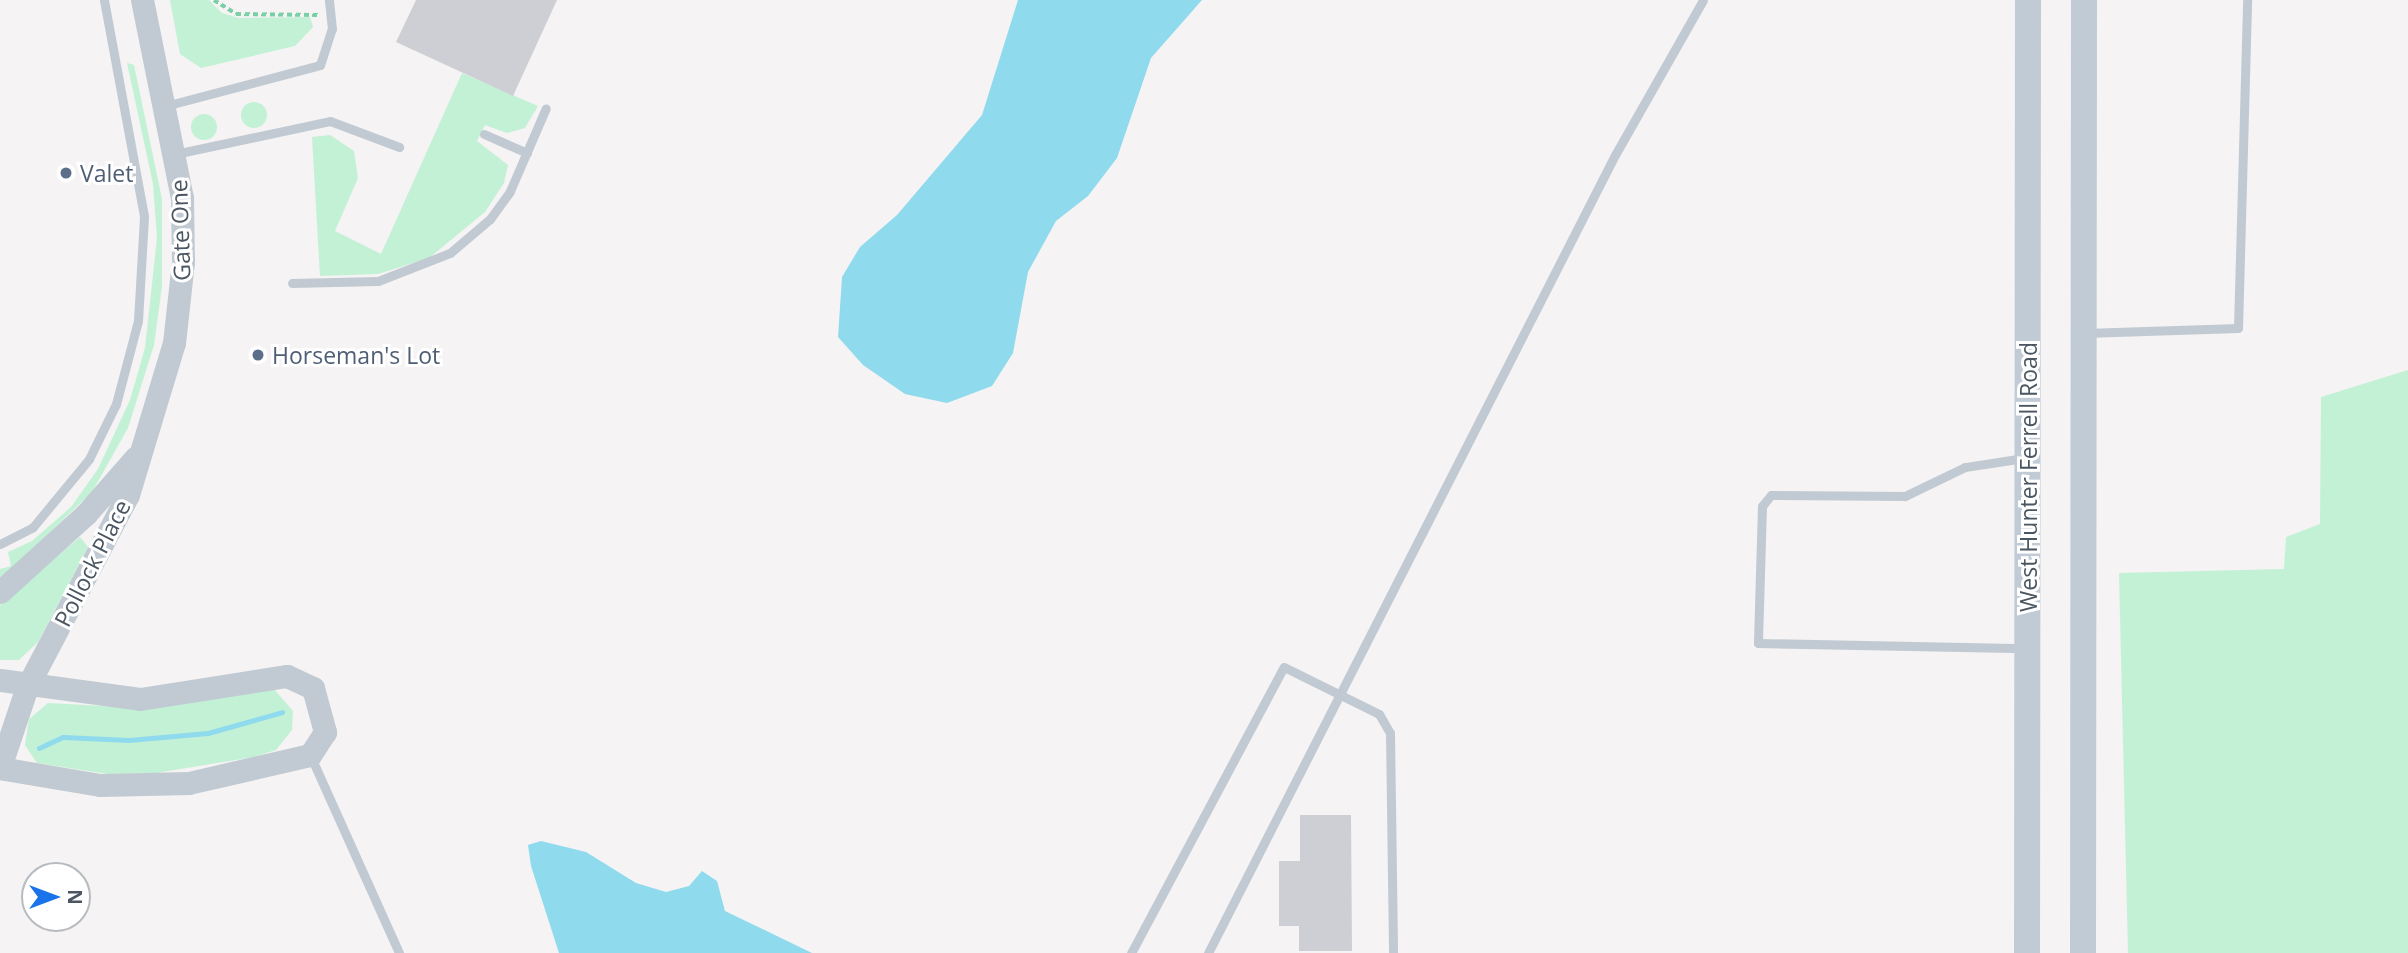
<!DOCTYPE html>
<html>
<head>
<meta charset="utf-8">
<style>
  body { margin:0 }
  #map { position:relative; width:2408px; height:953px; overflow:hidden; background:#f5f3f3; font-family:"Open Sans",sans-serif }
  div>[style] { position:absolute }
  .green>* { inset:0; background:#c3f1d5 }
  .round { border-radius:50% }
  .water>* { inset:0; background:#90daee }
  .stream>* { height:5px; margin:-2.5px; padding:0 2.5px; transform-origin:2.5px; border-radius:2.5px; background:#90daee }
  .building>* { inset:0; background:#cdcfd5 }
  .path>* { height:3.5px; margin-top:-1.75px; transform-origin:0; background:repeating-linear-gradient(90deg,#7ad0a6 0 5px,transparent 0 8.5px) }
  .service>* { height:9px; margin:-4.5px; padding:0 4.5px; transform-origin:4.5px; border-radius:4.5px; background:#c1cad2 }
  .tertiary>* { height:23px; margin:-11.5px; padding:0 11.5px; transform-origin:11.5px; border-radius:11.5px; background:#c1cad2 }
  .secondary>* { height:26px; margin:-13px; padding:0 13px; transform-origin:13px; border-radius:13px; background:#c1cbd6 }
  .dots>* { width:19px; height:19px; translate:-50% -50%; box-sizing:border-box; border:4px solid #fff; border-radius:50% }
  span { translate:-50% -50%; white-space:nowrap; text-align:center; line-height:1.15; -webkit-text-stroke:6px #fff; paint-order:stroke }
  .service-label { font-size:23px; color:#4e5e75 }
  .left { translate:0 -50%; text-align:left }
  .street-label { font-size:23px; color:#4a5661 }
  .north { position:absolute; left:21px; top:862px; width:70px; height:70px; box-sizing:border-box; background:#fff; border:2px solid #b7bbc0; border-radius:50%; rotate:90deg; font-size:19px; font-weight:700; line-height:28px; text-align:center; color:#4a5661 }
  .north::after { content:''; display:block; margin:auto; width:24px; height:32px; background:#1a73e8; clip-path:polygon(50% 0,100% 100%,50% 72%,0 100%) }
</style>
</head>
<body>
<div id="map">
  <div class="green">
    <i style="clip-path:polygon(170px 0,209px 0,222px 13px,239px 18px,310px 17px,313px 27px,295px 46px,201px 68px,180px 54px)"></i>
    <i style="clip-path:polygon(127px 63px,134px 65px,162px 199px,162px 286px,154px 345px,128px 428px,92px 492px,0 580px,0 569px,11px 566px,8px 552px,32px 541px,71px 507px,98px 469px,130px 400px,145px 348px,157px 238px,153px 184px)"></i>
    <i style="clip-path:polygon(462px 73px,538px 106px,525px 128px,507px 133px,485px 125px,477px 141px,508px 165px,504px 183px,485px 212px,429px 258px,378px 274px,320px 276px,312px 137px,330px 135px,354px 151px,358px 178px,335px 231px,381px 254px)"></i>
    <i class="round" style="left:241px;top:102px;width:26px;height:26px"></i>
    <i class="round" style="left:191px;top:114px;width:26px;height:26px"></i>
    <i style="clip-path:polygon(2408px 370px,2408px 953px,2128px 953px,2119px 573px,2284px 569px,2286px 537px,2320px 524px,2321px 397px)"></i>
    <i style="clip-path:polygon(80px 537px,88px 547px,38px 642px,19px 660px,0 660px,0 605px)"></i>
    <i style="clip-path:polygon(274px 689px,293px 711px,292px 730px,276px 750px,254px 757px,156px 773px,108px 774px,37px 763px,25px 745px,29px 719px,48px 703px,121px 707px)"></i>
  </div>
  <div class="water">
    <i style="clip-path:polygon(1018px 0,1202px 0,1151px 58px,1117px 158px,1088px 196px,1056px 221px,1028px 272px,1013px 353px,992px 386px,947px 403px,905px 394px,863px 365px,838px 337px,842px 277px,860px 247px,897px 215px,982px 115px)"></i>
    <i style="clip-path:polygon(541px 841px,586px 852px,636px 883px,666px 892px,689px 886px,702px 871px,717px 881px,725px 911px,812px 953px,559px 953px,531px 866px,528px 845px)"></i>
  </div>
  <div class="stream">
    <i style="left:39px;top:748px;width:26px;rotate:-25deg"></i>
    <i style="left:63px;top:737px;width:66px;rotate:2.6deg"></i>
    <i style="left:129px;top:740px;width:79px;rotate:-5.1deg"></i>
    <i style="left:208px;top:733px;width:77px;rotate:-15.8deg"></i>
  </div>
  <div class="building">
    <i style="clip-path:polygon(416px 0,557px 0,513px 96px,396px 42px)"></i>
    <i style="clip-path:polygon(1300px 815px,1351px 815px,1352px 951px,1299px 951px,1299px 926px,1279px 926px,1279px 861px,1300px 861px)"></i>
  </div>
  <div class="path">
    <i style="left:214px;top:0;width:26px;rotate:32deg"></i>
    <i style="left:236px;top:14px;width:82px;rotate:0.7deg"></i>
  </div>
  <div class="service">
    <i style="left:165px;top:106px;width:160px;rotate:-14.8deg"></i>
    <i style="left:320px;top:65px;width:38px;rotate:-72deg"></i>
    <i style="left:332px;top:29px;width:29px;rotate:-96deg"></i>
    <i style="left:484px;top:134px;width:47px;rotate:23.8deg"></i>
    <i style="left:175px;top:154px;width:158px;rotate:-12deg"></i>
    <i style="left:330px;top:121px;width:74px;rotate:20.6deg"></i>
    <i style="left:292px;top:283px;width:86px;rotate:-1.3deg"></i>
    <i style="left:378px;top:281px;width:77px;rotate:-21.3deg"></i>
    <i style="left:450px;top:253px;width:52px;rotate:-40.4deg"></i>
    <i style="left:490px;top:219px;width:34px;rotate:-54deg"></i>
    <i style="left:510px;top:191px;width:90px;rotate:-66.6deg"></i>
    <i style="left:2085px;top:333px;width:153px;rotate:-1.9deg"></i>
    <i style="left:2238px;top:328px;width:328px;rotate:-88.4deg"></i>
    <i style="left:2024px;top:458px;width:60px;rotate:171.3deg"></i>
    <i style="left:1965px;top:467px;width:67px;rotate:154.2deg"></i>
    <i style="left:1905px;top:496px;width:134px;rotate:-179.6deg"></i>
    <i style="left:1771px;top:495px;width:14px;rotate:129deg"></i>
    <i style="left:1762px;top:506px;width:137px;rotate:91.7deg"></i>
    <i style="left:1758px;top:643px;width:268px;rotate:1.1deg"></i>
    <i style="left:0;top:544px;width:37px;rotate:-27deg"></i>
    <i style="left:33px;top:527px;width:88px;rotate:-50.5deg"></i>
    <i style="left:89px;top:459px;width:61px;rotate:-63.9deg"></i>
    <i style="left:116px;top:404px;width:86px;rotate:-75.2deg"></i>
    <i style="left:138px;top:321px;width:105px;rotate:-86.7deg"></i>
    <i style="left:144px;top:216px;width:220px;rotate:-100.5deg"></i>
    <i style="left:311px;top:757px;width:215px;rotate:65.8deg"></i>
    <i style="left:1131px;top:953px;width:324px;rotate:-61.9deg"></i>
    <i style="left:1284px;top:667px;width:106px;rotate:26.3deg"></i>
    <i style="left:1379px;top:714px;width:22px;rotate:60deg"></i>
    <i style="left:1390px;top:733px;width:220px;rotate:89.2deg"></i>
    <i style="left:1208px;top:953px;width:896px;rotate:-62.98deg"></i>
    <i style="left:1615px;top:155px;width:178px;rotate:-60.4deg"></i>
  </div>
  <div class="tertiary">
    <i style="left:0;top:592px;width:116px;rotate:-42.2deg"></i>
    <i style="left:86px;top:514px;width:76px;rotate:-48.7deg"></i>
    <i style="left:0;top:680px;width:141px;rotate:7.7deg"></i>
    <i style="left:140px;top:699px;width:149px;rotate:-8.9deg"></i>
    <i style="left:287px;top:676px;width:29px;rotate:25deg"></i>
    <i style="left:313px;top:688px;width:46px;rotate:74.7deg"></i>
    <i style="left:325px;top:732px;width:27px;rotate:123deg"></i>
    <i style="left:310px;top:755px;width:124px;rotate:167deg"></i>
    <i style="left:189px;top:783px;width:89px;rotate:178.7deg"></i>
    <i style="left:100px;top:785px;width:101px;rotate:-170.4deg"></i>
    <i style="left:0;top:767px;width:84px;rotate:-71.4deg"></i>
    <i style="left:27px;top:687px;width:217px;rotate:-62.3deg"></i>
    <i style="left:128px;top:495px;width:159px;rotate:-73.2deg"></i>
    <i style="left:174px;top:343px;width:81px;rotate:-83.7deg"></i>
    <i style="left:183px;top:262px;width:64px;rotate:-90.9deg"></i>
    <i style="left:182px;top:198px;width:202px;rotate:-101.4deg"></i>
  </div>
  <div class="secondary">
    <i style="left:2027px;top:953px;width:953px;rotate:-89.94deg"></i>
    <i style="left:2083px;top:953px;width:953px;rotate:-89.94deg"></i>
  </div>
  <div class="dots">
    <i style="left:66px;top:173px;background:#5c6f8a"></i>
    <i style="left:258px;top:355px;background:#5c6f8a"></i>
  </div>
  <div class="service-label">
    <span class="left" style="left:80px;top:173px">Valet</span>
    <span class="left" style="left:272px;top:355px">Horseman's Lot</span>
  </div>
  <div class="street-label">
    <span style="left:180px;top:230px;rotate:-92deg">Gate One</span>
    <span style="left:2028px;top:477px;rotate:-90deg">West Hunter Ferrell Road</span>
    <span style="left:92px;top:563px;rotate:-63deg">Pollock Place</span>
  </div>
  <div class="north">N</div>
</div>
</body>
</html>
